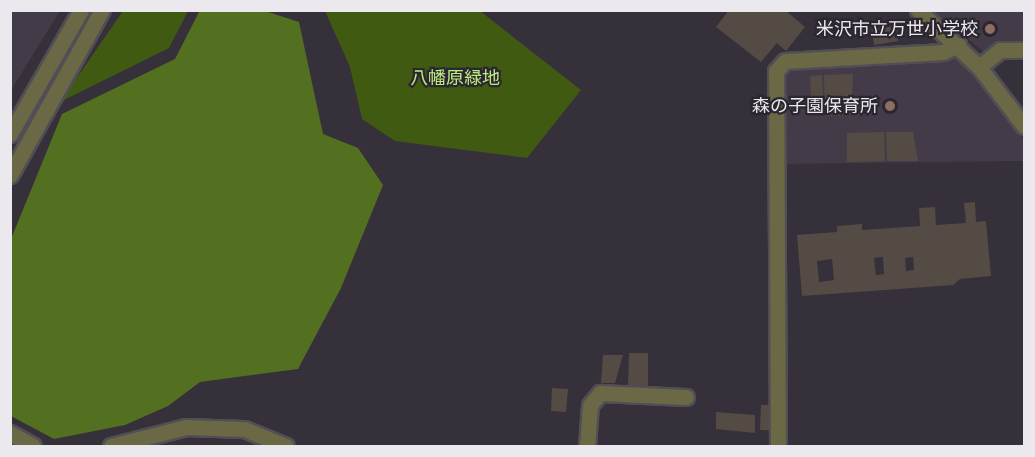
<!DOCTYPE html>
<html>
<head>
<meta charset="utf-8">
<style>
  body { margin:0 }
  #map { position:relative; width:1035px; height:457px; overflow:hidden; background:#353039; font-family:"Roboto Condensed","Noto Sans JP",sans-serif }
  div>[style] { position:absolute }
  .built>* { inset:0; background:#433c48 }
  .green>* { inset:0; background:#405a12 }
  .forest>* { inset:0; background:#527020 }
  .building>* { inset:0; background:#544b45 }
  .roads { filter:drop-shadow(2px 0 #524e56) drop-shadow(-2px 0 #524e56) drop-shadow(0 2px #524e56) drop-shadow(0 -2px #524e56) }
  .minor>* { height:15px; margin:-7.5px; padding:0 7.5px; transform-origin:7.5px; border-radius:7.5px; background:#6b6845 }
  .dots>* { width:16px; height:16px; translate:-50% -50%; box-sizing:border-box; border:3px solid #2b262f; border-radius:50% }
  span { translate:-50% -50%; white-space:nowrap; text-align:center; line-height:1.15; -webkit-text-stroke:4.5px #2b262f; paint-order:stroke }
  .poi-label { font-size:18px; color:#ece9ee }
  .right { translate:-100% -50%; text-align:right }
  .park-label { font-size:18px; color:#bdea80 }
  .frame { position:absolute; inset:0; border:12px solid #ece9ee; pointer-events:none }
</style>
</head>
<body>
<div id="map">
  <div class="built">
    <i style="clip-path:polygon(11px 10px,60px 11px,11px 90px,10px 11px)"></i>
    <i style="clip-path:polygon(933px 11px,1024px 11px,1024px 47px,988px 55px)"></i>
    <i style="clip-path:polygon(946px 56px,961px 61px,1024px 140px,1024px 161px,784px 164px,785px 67px)"></i>
  </div>
  <div class="green">
    <i style="clip-path:polygon(123px 11px,188px 11px,169px 48px,60px 102px)"></i>
    <i style="clip-path:polygon(325px 11px,480px 11px,581px 90px,527px 158px,395px 141px,362px 119px,350px 67px)"></i>
  </div>
  <div class="forest">
    <i style="clip-path:polygon(200px 10px,265px 11px,299px 22px,323px 134px,358px 148px,383px 185px,341px 288px,298px 369px,200px 382px,168px 406px,125px 425px,54px 439px,11px 416px,11px 239px,62px 114px,175px 59px)"></i>
  </div>
  <div class="building">
    <i style="clip-path:polygon(729px 10px,785px 10px,805px 27px,786px 51px,777px 43px,761px 62px,716px 27px)"></i>
    <i style="clip-path:polygon(896px 26px,898px 41px,874px 45px,872px 29px)"></i>
    <i style="clip-path:polygon(853px 74px,852px 98px,863px 97px,864px 115px,825px 116px,824px 75px)"></i>
    <i style="clip-path:polygon(822px 75px,823px 97px,811px 97px,810px 76px)"></i>
    <i style="clip-path:polygon(884px 132px,885px 161px,847px 162px,847px 133px)"></i>
    <i style="clip-path:polygon(886px 132px,913px 132px,918px 161px,887px 161px)"></i>
    <i style="clip-path:polygon(evenodd,975px 202px,976px 222px,986px 221px,991px 276px,960px 279px,953px 285px,802px 296px,797px 235px,837px 232px,837px 226px,862px 224px,862px 230px,920px 226px,919px 208px,935px 207px,936px 225px,966px 223px,964px 203px,975px 202px,883px 257px,884px 274px,876px 275px,874px 258px,883px 257px,975px 202px,913px 257px,914px 270px,906px 271px,905px 258px,913px 257px,975px 202px,832px 259px,834px 280px,819px 282px,817px 261px,832px 259px)"></i>
    <i style="clip-path:polygon(629px 353px,648px 353px,648px 386px,628px 385px)"></i>
    <i style="clip-path:polygon(603px 355px,623px 355px,615px 383px,601px 383px)"></i>
    <i style="clip-path:polygon(552px 388px,568px 389px,566px 412px,551px 411px)"></i>
    <i style="clip-path:polygon(761px 405px,775px 405px,774px 430px,760px 430px)"></i>
    <i style="clip-path:polygon(716px 412px,755px 415px,755px 433px,716px 429px)"></i>
  </div>
  <div class="roads">
    <div class="minor">
      <i style="left:918px;top:10px;width:83px;rotate:43.1deg"></i>
      <i style="left:979px;top:67px;width:74px;rotate:52.7deg"></i>
      <i style="left:979px;top:67px;width:27px;rotate:-39deg"></i>
      <i style="left:1000px;top:50px;width:24px"></i>
      <i style="left:10px;top:134px;width:143px;rotate:-60.2deg"></i>
      <i style="left:10px;top:175px;width:189px;rotate:-60.9deg"></i>
      <i style="left:10px;top:433px;width:26px;rotate:29deg"></i>
      <i style="left:111px;top:446px;width:77px;rotate:-14.2deg"></i>
      <i style="left:186px;top:427px;width:58px;rotate:2deg"></i>
      <i style="left:244px;top:429px;width:45px;rotate:22deg"></i>
      <i style="left:587px;top:446px;width:41px;rotate:-85.8deg"></i>
      <i style="left:590px;top:405px;width:16px;rotate:-50deg"></i>
      <i style="left:600px;top:393px;width:86px;rotate:2.7deg"></i>
      <i style="left:778px;top:446px;width:375px;rotate:-90.3deg"></i>
      <i style="left:776px;top:71px;width:13px;rotate:-48deg"></i>
      <i style="left:785px;top:61px;width:158px;rotate:-3.3deg"></i>
      <i style="left:943px;top:52px;width:17px;rotate:-25deg"></i>
    </div>
  </div>
  <div class="dots">
    <i style="left:990px;top:29px;background:#8d6e63"></i>
    <i style="left:890px;top:106px;background:#8d6e63"></i>
  </div>
  <div class="poi-label">
    <span class="right" style="left:978px;top:29px">米沢市立万世小学校</span>
    <span class="right" style="left:878px;top:106px">森の子園保育所</span>
  </div>
  <div class="park-label">
    <span style="left:455px;top:78px">八幡原緑地</span>
  </div>
  <div class="frame"></div>
</div>
</body>
</html>
